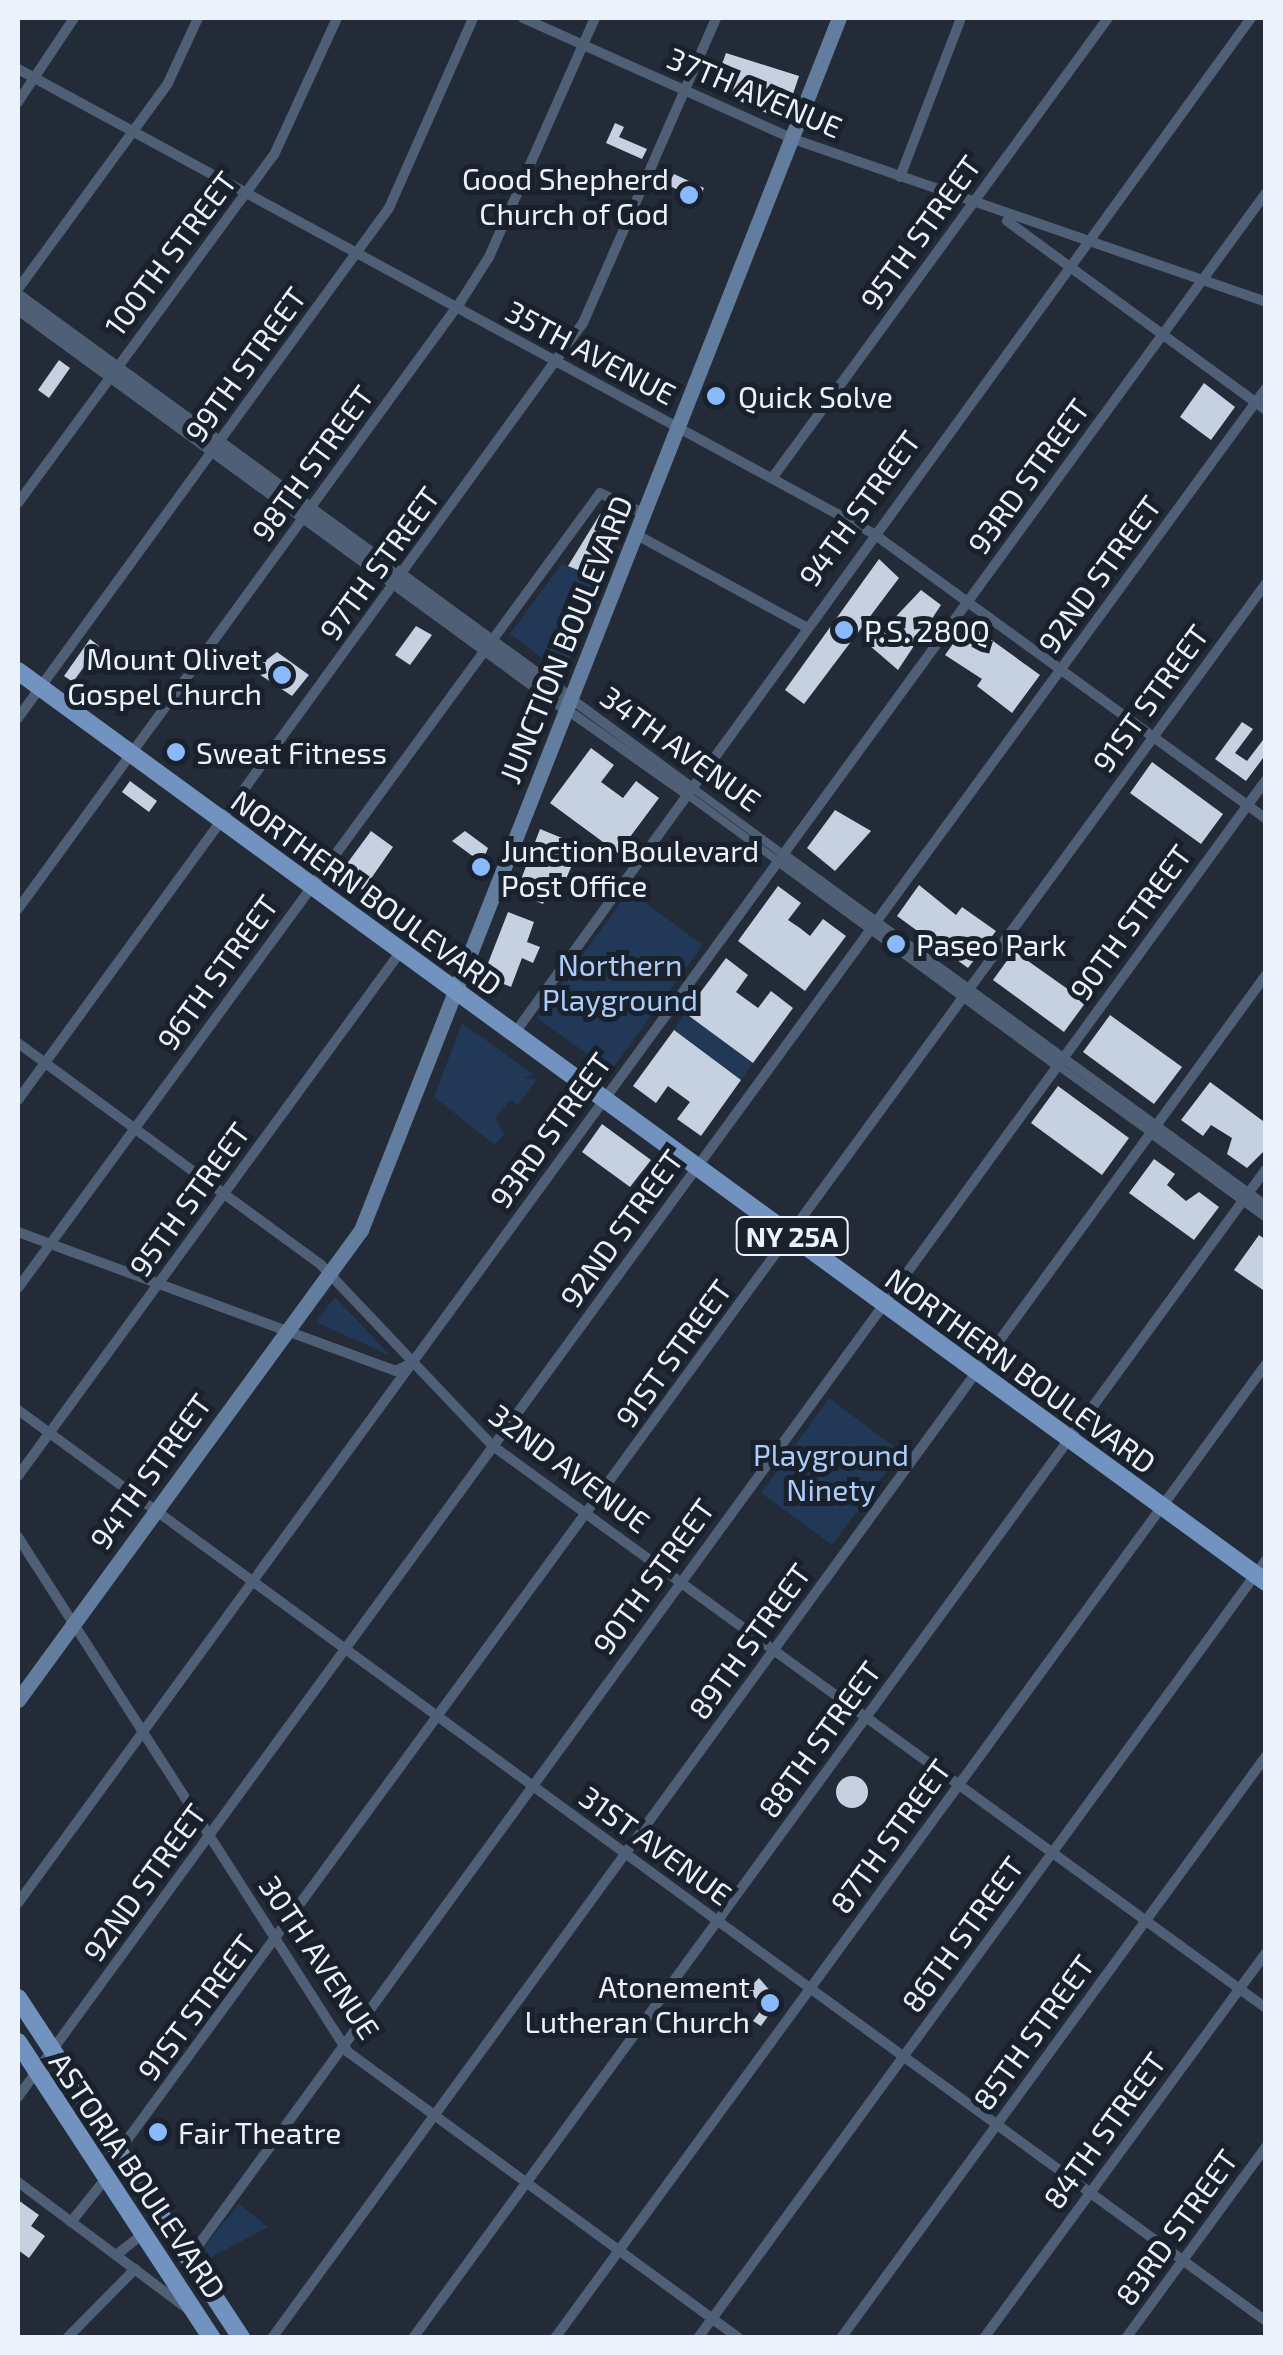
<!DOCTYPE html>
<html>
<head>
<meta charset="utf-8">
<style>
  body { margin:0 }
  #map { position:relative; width:1283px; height:2355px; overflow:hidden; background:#222b37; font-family:"Exo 2",sans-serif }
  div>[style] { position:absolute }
  .green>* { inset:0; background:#223857 }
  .building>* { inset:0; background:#c5d1e1 }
  .round { border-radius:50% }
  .pedestrian>* { height:8px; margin:-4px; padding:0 4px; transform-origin:4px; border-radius:4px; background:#4f5f75 }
  .minor>* { height:10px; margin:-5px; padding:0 5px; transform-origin:5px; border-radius:5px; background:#4f5f75 }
  .tertiary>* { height:12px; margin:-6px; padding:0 6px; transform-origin:6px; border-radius:6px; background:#4f5f75 }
  .secondary>* { height:15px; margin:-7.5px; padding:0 7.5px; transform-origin:7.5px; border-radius:7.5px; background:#637d9f }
  .primary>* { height:18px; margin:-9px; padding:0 9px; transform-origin:9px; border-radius:9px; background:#7293c0 }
  .dots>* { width:28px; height:28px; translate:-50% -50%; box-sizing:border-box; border:5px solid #19212d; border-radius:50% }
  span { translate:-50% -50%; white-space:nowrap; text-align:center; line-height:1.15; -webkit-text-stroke:10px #19212d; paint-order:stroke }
  .shield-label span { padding:2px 8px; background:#19212d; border:2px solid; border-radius:8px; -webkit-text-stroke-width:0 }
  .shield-label { font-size:28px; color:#ecf2fa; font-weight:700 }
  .street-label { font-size:30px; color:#ecf2fa }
  .poi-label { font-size:30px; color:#ecf2fa }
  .right { translate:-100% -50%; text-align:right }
  .left { translate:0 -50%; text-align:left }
  .park-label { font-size:30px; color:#acccf9 }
  .frame { position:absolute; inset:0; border:20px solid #ecf2fa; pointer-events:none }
</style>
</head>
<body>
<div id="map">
  <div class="green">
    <i style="clip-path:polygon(562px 563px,600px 582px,563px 674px,510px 634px)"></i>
    <i style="clip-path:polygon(629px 891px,703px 945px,611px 1071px,537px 1018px)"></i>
    <i style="clip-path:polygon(685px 1013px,753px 1063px,741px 1080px,674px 1030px)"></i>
    <i style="clip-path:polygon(462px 1023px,533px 1074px,524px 1078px,537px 1079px,518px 1105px,510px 1100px,495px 1118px,504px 1134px,495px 1145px,434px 1097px)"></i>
    <i style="clip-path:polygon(335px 1297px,391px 1356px,316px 1322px)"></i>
    <i style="clip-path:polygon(829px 1398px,901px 1452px,832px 1545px,761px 1493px)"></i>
    <i style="clip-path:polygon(239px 2204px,268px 2227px,210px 2258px,202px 2249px)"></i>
  </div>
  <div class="building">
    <i style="clip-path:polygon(726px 53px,799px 76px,784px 121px,713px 89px)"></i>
    <i style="clip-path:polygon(615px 123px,624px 127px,619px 137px,647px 149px,642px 159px,606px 143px)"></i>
    <i style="clip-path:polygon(674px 174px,704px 188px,695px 208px,676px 199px,680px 191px,668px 185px)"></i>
    <i style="clip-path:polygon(59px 360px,70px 368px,49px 398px,38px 390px)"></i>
    <i style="clip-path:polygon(1204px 383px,1235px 407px,1211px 440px,1180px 417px)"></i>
    <i style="clip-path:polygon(600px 514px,620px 522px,597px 578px,568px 566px)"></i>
    <i style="clip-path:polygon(879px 559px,899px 578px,804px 704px,785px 690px)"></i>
    <i style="clip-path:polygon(921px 590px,941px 605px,898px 670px,869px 645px)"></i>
    <i style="clip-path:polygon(968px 623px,1040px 675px,1012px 713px,977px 686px,982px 679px,945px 655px)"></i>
    <i style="clip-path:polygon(416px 626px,432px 635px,410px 665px,395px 655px)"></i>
    <i style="clip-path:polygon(90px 639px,99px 646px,73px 682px,64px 676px)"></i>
    <i style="clip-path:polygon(277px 652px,309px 675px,292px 696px,253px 670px)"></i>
    <i style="clip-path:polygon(1242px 722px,1253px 729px,1235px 753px,1247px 761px,1266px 736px,1266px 754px,1246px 781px,1215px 759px)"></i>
    <i style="clip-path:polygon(591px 748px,614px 765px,601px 782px,623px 798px,636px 781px,659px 798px,618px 853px,550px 803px)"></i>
    <i style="clip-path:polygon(1152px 762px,1223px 814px,1201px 844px,1130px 793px)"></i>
    <i style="clip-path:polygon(130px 781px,157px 801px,149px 812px,122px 792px)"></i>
    <i style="clip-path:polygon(835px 810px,871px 831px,835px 871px,807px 848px)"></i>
    <i style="clip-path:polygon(540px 829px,567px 840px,559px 859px,572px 865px,565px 881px,554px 877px,543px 904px,516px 893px)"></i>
    <i style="clip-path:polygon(371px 831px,393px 847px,363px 890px,340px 873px)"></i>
    <i style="clip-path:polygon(465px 831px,488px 848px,482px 863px,452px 841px)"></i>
    <i style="clip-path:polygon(919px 885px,956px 915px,962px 907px,996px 931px,968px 968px,897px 916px)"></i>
    <i style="clip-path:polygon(778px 886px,801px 903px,788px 920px,800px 928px,810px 936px,823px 919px,846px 936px,805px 991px,738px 941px)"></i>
    <i style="clip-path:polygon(508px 912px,534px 922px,527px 942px,540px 947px,533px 963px,522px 958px,511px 987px,483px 976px)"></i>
    <i style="clip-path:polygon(1014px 951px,1086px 1002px,1064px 1032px,993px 980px)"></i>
    <i style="clip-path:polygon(726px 958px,748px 975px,736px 992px,758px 1008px,771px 991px,793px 1008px,753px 1063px,685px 1013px)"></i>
    <i style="clip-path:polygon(1110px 1015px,1182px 1067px,1154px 1104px,1083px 1052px)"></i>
    <i style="clip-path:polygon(674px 1030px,741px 1080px,701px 1136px,677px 1119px,690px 1102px,668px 1086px,656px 1103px,633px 1086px)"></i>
    <i style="clip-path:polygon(1210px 1082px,1263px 1121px,1266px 1149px,1247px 1168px,1227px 1154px,1232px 1138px,1211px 1125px,1203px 1136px,1181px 1120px)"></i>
    <i style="clip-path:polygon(1058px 1086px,1129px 1138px,1102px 1175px,1031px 1123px)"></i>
    <i style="clip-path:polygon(602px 1124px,651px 1160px,630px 1187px,582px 1152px)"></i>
    <i style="clip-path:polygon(1154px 1159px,1175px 1174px,1167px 1185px,1186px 1201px,1199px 1192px,1219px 1207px,1194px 1240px,1129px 1193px)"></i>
    <i style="clip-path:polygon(1259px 1235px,1266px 1240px,1266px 1292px,1234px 1270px)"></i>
    <i class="round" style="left:836px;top:1776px;width:32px;height:32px"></i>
    <i style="clip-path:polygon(759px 1978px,779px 2001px,761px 2026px,753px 2021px,765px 2005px,746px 1991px)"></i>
    <i style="clip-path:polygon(18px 2200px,39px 2215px,31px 2226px,45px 2236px,29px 2258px,18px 2250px)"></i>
  </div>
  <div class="pedestrian">
    <i style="left:690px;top:786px;width:115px;rotate:36.2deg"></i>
    <i style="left:685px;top:793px;width:115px;rotate:36.2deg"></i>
    <i style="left:1057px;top:1065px;width:115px;rotate:35.8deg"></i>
  </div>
  <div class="minor">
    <i style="left:523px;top:18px;width:299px;rotate:24.1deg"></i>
    <i style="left:796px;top:140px;width:497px;rotate:19deg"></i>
    <i style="left:18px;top:69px;width:974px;rotate:28.51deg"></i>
    <i style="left:874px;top:534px;width:485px;rotate:36deg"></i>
    <i style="left:18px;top:102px;width:101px;rotate:-56.3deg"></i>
    <i style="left:900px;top:177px;width:170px;rotate:-69deg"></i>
    <i style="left:1007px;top:221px;width:321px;rotate:36.1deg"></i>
    <i style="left:18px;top:289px;width:255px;rotate:-53.9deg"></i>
    <i style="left:168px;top:83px;width:72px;rotate:-65.2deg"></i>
    <i style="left:773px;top:477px;width:568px;rotate:-53.88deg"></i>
    <i style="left:18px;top:503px;width:432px;rotate:-53.7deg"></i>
    <i style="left:274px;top:155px;width:151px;rotate:-65.3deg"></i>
    <i style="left:637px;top:535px;width:192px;rotate:28.6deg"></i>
    <i style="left:570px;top:698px;width:149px;rotate:36.3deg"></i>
    <i style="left:566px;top:709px;width:146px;rotate:35.2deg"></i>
    <i style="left:18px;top:718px;width:631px;rotate:-53.97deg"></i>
    <i style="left:389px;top:208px;width:208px;rotate:-66.1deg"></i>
    <i style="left:783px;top:854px;width:598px;rotate:36.08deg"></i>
    <i style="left:778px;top:861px;width:346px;rotate:36.2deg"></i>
    <i style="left:18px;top:909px;width:752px;rotate:-53.92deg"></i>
    <i style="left:461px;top:301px;width:52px;rotate:-57.5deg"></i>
    <i style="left:489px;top:257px;width:261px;rotate:-66.1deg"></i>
    <i style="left:514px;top:1034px;width:1255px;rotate:-54.04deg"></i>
    <i style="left:18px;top:1043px;width:376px;rotate:36.2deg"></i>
    <i style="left:321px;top:1265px;width:250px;rotate:46.5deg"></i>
    <i style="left:493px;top:1446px;width:956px;rotate:36.02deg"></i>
    <i style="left:18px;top:1100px;width:961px;rotate:-53.98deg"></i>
    <i style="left:583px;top:323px;width:333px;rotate:-66.4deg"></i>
    <i style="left:1150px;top:1132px;width:144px;rotate:36.2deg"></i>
    <i style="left:18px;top:1232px;width:402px;rotate:20.2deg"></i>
    <i style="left:395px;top:1371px;width:17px;rotate:-25deg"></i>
    <i style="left:18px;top:1288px;width:985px;rotate:-53.79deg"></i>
    <i style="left:600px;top:493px;width:50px;rotate:25deg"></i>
    <i style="left:18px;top:1410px;width:1545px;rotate:36.13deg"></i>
    <i style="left:18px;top:1476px;width:650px;rotate:-53.89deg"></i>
    <i style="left:18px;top:1537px;width:612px;rotate:57.35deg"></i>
    <i style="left:348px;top:2052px;width:484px;rotate:36.2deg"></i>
    <i style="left:18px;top:1903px;width:2117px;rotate:-53.88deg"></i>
    <i style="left:18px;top:2097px;width:2116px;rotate:-53.86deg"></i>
    <i style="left:119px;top:2151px;width:1943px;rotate:-53.81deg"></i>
    <i style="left:18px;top:2182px;width:212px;rotate:36.8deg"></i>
    <i style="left:71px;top:2222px;width:58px;rotate:-51.3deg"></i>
    <i style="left:116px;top:2255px;width:36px;rotate:-38deg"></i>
    <i style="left:189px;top:2258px;width:1829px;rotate:-53.92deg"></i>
    <i style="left:67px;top:2338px;width:97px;rotate:-45.4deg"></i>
    <i style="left:272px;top:2338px;width:1687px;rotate:-53.9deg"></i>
    <i style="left:413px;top:2338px;width:1447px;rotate:-53.88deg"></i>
    <i style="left:555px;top:2338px;width:1206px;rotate:-53.87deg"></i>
    <i style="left:698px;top:2338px;width:963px;rotate:-53.87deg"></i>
    <i style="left:841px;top:2338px;width:721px;rotate:-53.86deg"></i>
    <i style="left:984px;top:2338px;width:478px;rotate:-53.8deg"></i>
    <i style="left:1126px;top:2338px;width:237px;rotate:-53.8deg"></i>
  </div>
  <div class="tertiary">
    <i style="left:18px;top:295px;width:683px;rotate:36.13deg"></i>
    <i style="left:18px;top:309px;width:678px;rotate:36.13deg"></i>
  </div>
  <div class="secondary">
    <i style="left:18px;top:1700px;width:582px;rotate:-53.88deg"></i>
    <i style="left:361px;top:1230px;width:1303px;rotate:-68.48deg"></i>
  </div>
  <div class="primary">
    <i style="left:18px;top:671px;width:1545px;rotate:36.13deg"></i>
    <i style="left:18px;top:1998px;width:407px;rotate:56.7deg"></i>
    <i style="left:18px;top:2042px;width:354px;rotate:56.8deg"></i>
  </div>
  <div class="dots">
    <i style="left:689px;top:195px;background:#8abafc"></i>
    <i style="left:716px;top:396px;background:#8abafc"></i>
    <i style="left:844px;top:630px;background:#8abafc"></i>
    <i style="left:282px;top:675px;background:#8abafc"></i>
    <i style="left:176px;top:752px;background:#8abafc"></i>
    <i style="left:481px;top:867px;background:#8abafc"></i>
    <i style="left:896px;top:944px;background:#8abafc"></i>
    <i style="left:770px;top:2003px;background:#8abafc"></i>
    <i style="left:158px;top:2132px;background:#8abafc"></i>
  </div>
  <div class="shield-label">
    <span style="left:792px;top:1236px">NY 25A</span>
  </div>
  <div class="street-label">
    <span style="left:755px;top:92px;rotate:23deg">37TH AVENUE</span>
    <span style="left:920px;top:232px;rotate:-54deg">95TH STREET</span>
    <span style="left:170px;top:253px;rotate:-53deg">100TH STREET</span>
    <span style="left:591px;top:352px;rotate:28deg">35TH AVENUE</span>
    <span style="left:245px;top:364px;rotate:-54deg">99TH STREET</span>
    <span style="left:312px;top:463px;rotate:-54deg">98TH STREET</span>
    <span style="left:1028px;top:476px;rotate:-54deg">93RD STREET</span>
    <span style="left:859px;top:508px;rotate:-54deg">94TH STREET</span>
    <span style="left:379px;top:563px;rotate:-54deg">97TH STREET</span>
    <span style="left:1099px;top:574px;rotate:-54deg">92ND STREET</span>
    <span style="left:565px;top:639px;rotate:-68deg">JUNCTION BOULEVARD</span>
    <span style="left:1150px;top:698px;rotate:-54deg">91ST STREET</span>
    <span style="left:681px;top:748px;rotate:36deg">34TH AVENUE</span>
    <span style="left:367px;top:892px;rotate:36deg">NORTHERN BOULEVARD</span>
    <span style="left:1130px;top:922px;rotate:-54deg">90TH STREET</span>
    <span style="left:217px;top:972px;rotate:-54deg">96TH STREET</span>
    <span style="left:550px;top:1130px;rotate:-54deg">93RD STREET</span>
    <span style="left:189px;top:1199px;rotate:-54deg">95TH STREET</span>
    <span style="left:621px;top:1228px;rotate:-54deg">92ND STREET</span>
    <span style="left:673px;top:1353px;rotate:-54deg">91ST STREET</span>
    <span style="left:1021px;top:1370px;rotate:36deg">NORTHERN BOULEVARD</span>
    <span style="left:570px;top:1468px;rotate:37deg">32ND AVENUE</span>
    <span style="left:150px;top:1471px;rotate:-54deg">94TH STREET</span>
    <span style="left:653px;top:1576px;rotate:-54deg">90TH STREET</span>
    <span style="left:749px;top:1641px;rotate:-54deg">89TH STREET</span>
    <span style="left:819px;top:1739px;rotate:-54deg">88TH STREET</span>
    <span style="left:890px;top:1836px;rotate:-54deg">87TH STREET</span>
    <span style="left:656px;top:1845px;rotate:36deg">31ST AVENUE</span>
    <span style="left:144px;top:1882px;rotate:-54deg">92ND STREET</span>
    <span style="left:962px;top:1934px;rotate:-54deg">86TH STREET</span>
    <span style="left:320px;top:1957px;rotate:56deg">30TH AVENUE</span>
    <span style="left:196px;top:2007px;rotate:-53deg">91ST STREET</span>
    <span style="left:1033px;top:2032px;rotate:-54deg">85TH STREET</span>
    <span style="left:1104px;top:2130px;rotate:-54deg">84TH STREET</span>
    <span style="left:138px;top:2175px;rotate:56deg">ASTORIA BOULEVARD</span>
    <span style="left:1176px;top:2227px;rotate:-54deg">83RD STREET</span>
  </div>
  <div class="poi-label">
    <span class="right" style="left:669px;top:195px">Good Shepherd<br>Church of God</span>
    <span class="left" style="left:738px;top:396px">Quick Solve</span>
    <span class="left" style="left:864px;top:630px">P.S. 280Q</span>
    <span class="right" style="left:262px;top:675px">Mount Olivet<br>Gospel Church</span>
    <span class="left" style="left:196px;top:752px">Sweat Fitness</span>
    <span class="left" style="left:501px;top:867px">Junction Boulevard<br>Post Office</span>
    <span class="left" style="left:916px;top:944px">Paseo Park</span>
    <span class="right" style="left:750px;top:2003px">Atonement<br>Lutheran Church</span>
    <span class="left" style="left:178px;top:2132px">Fair Theatre</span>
  </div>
  <div class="park-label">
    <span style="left:620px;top:981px">Northern<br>Playground</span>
    <span style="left:831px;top:1471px">Playground<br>Ninety</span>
  </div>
  <div class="frame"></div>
</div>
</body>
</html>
